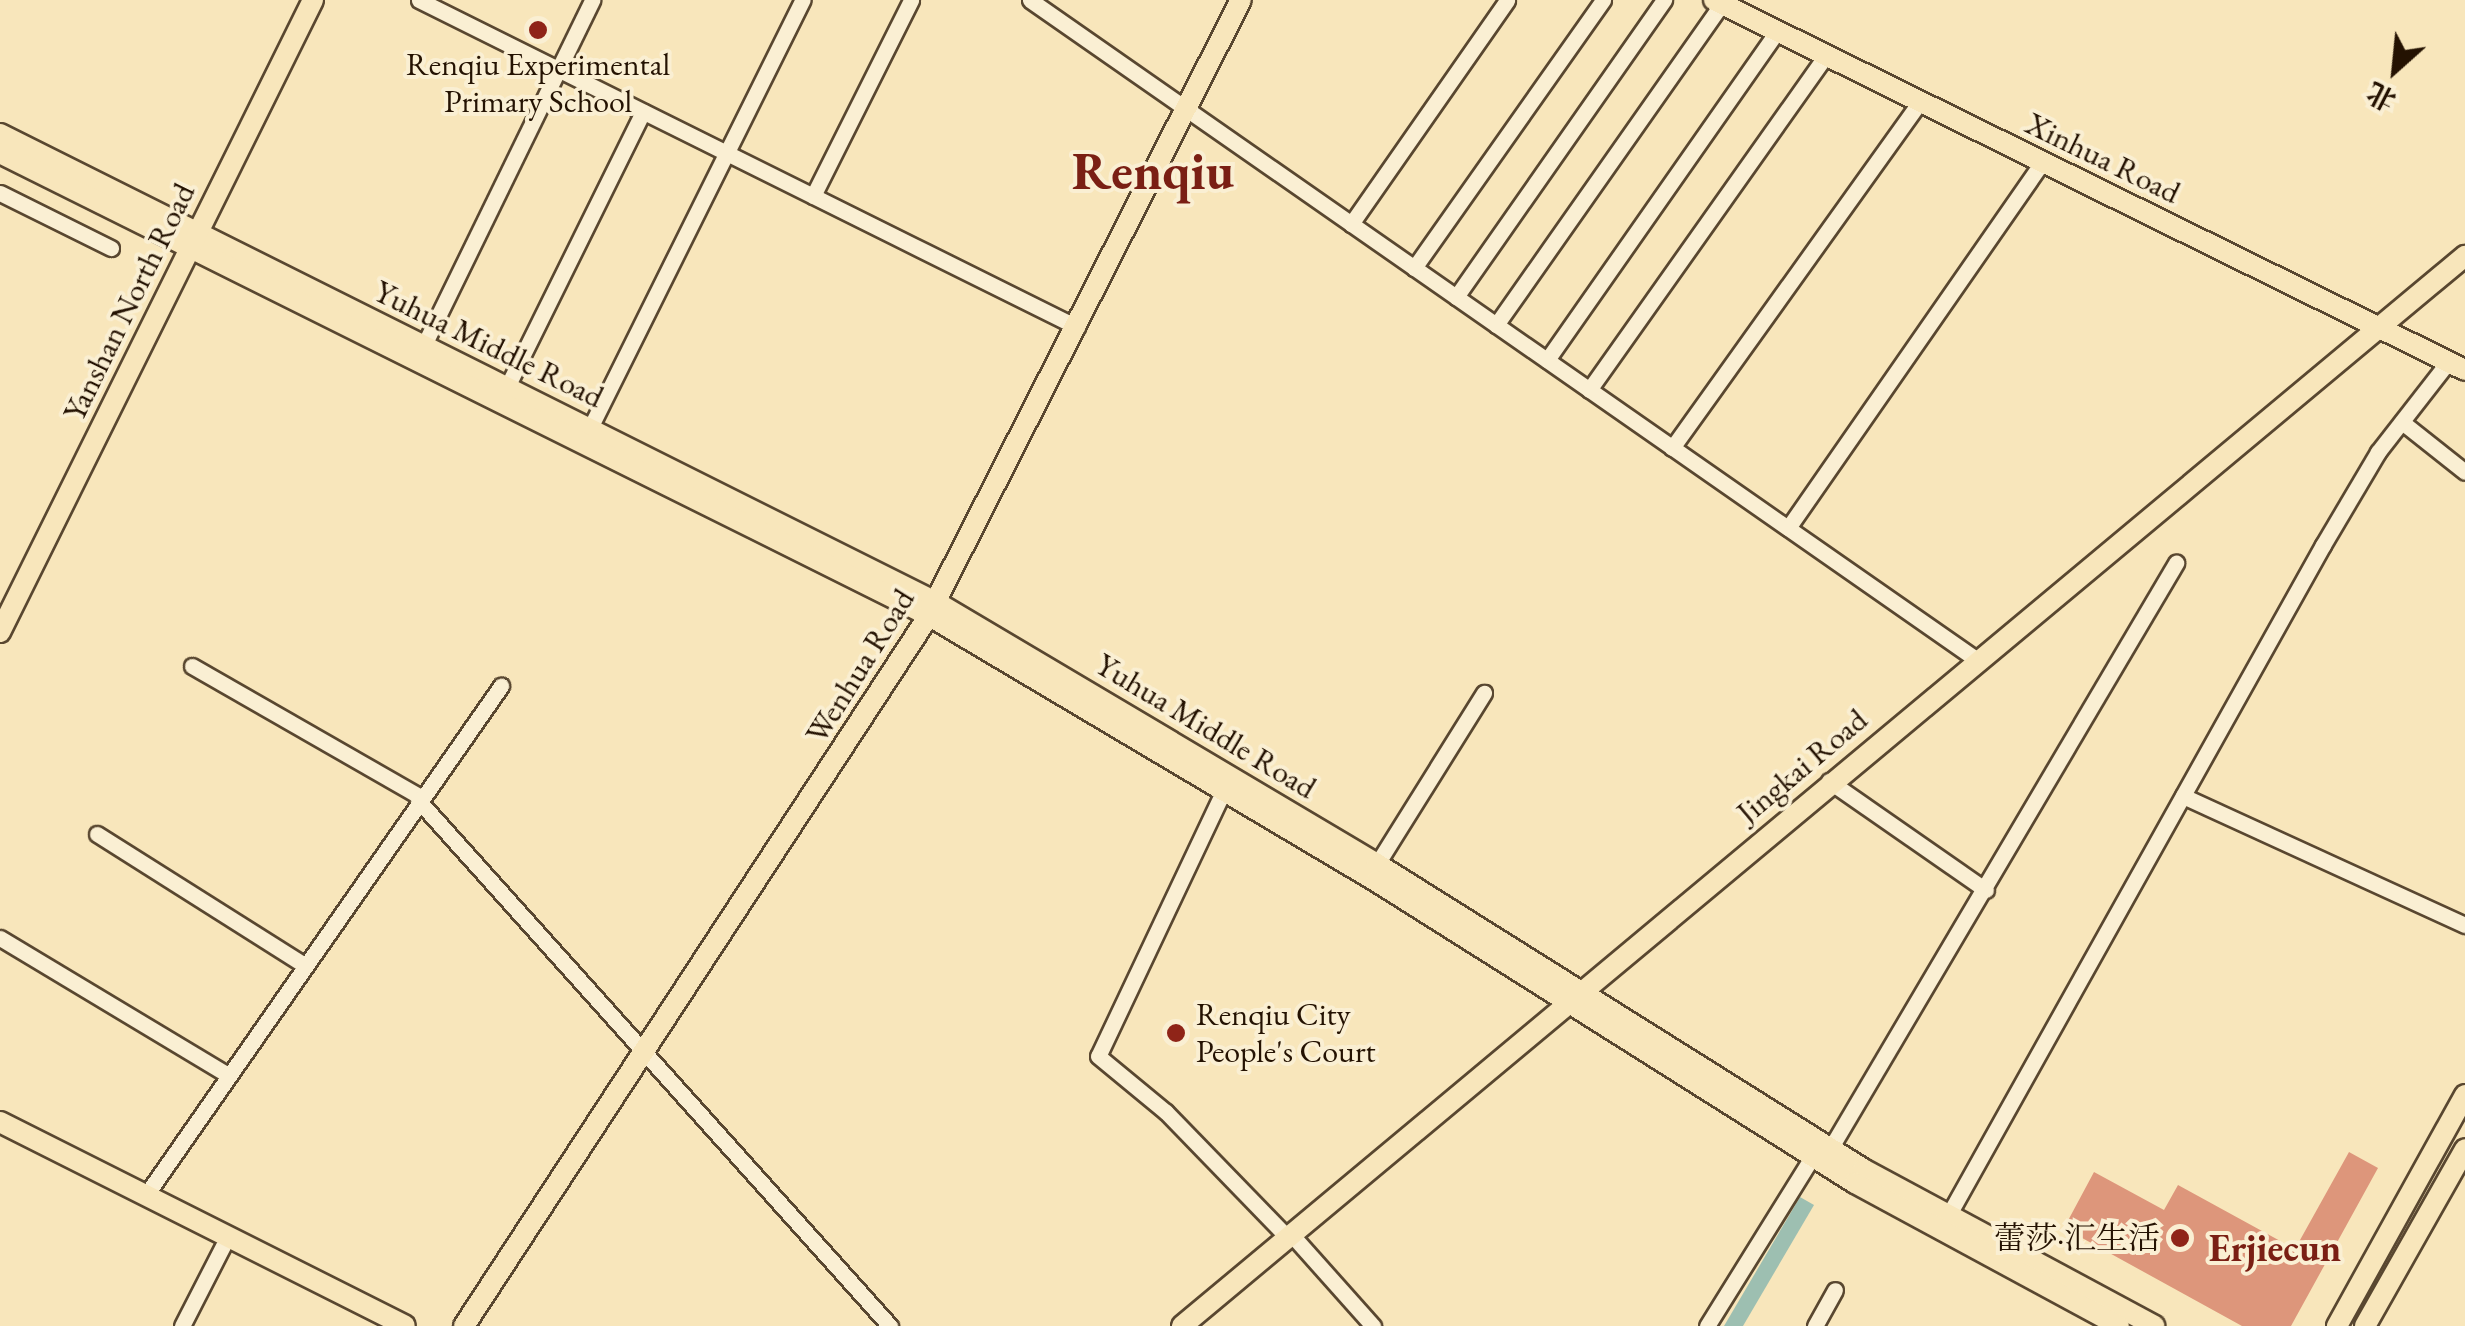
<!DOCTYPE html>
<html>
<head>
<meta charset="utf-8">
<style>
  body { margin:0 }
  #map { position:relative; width:2465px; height:1326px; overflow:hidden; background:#f8e6bb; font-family:"EB Garamond","Noto Serif SC",serif }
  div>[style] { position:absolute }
  .water>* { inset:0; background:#9dbfb1 }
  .building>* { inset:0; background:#dd967b }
  .roads { filter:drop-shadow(2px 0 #594730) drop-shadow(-2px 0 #594730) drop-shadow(0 2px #594730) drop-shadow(0 -2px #594730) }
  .minor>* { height:15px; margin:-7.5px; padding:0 7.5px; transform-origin:7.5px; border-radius:7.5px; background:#faefd3 }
  .major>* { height:20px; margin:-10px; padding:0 10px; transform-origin:10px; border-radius:10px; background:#f8e6bb }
  .dots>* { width:28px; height:28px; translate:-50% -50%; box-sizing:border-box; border:5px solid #faefd3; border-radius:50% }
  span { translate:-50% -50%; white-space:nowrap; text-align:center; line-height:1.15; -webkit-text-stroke:8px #faefd3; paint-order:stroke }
  .poi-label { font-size:32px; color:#241202 }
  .left { translate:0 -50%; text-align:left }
  .right { translate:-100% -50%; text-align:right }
  .street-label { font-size:32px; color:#241202 }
  .quarter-label { font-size:38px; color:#7a1f14; font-weight:700 }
  .town-label { font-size:52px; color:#7a1f14; font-weight:700 }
  .north { position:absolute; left:2345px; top:20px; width:100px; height:100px; -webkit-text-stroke:8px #faefd3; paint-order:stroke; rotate:207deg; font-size:28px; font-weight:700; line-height:40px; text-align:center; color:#241202 }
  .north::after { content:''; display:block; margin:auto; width:35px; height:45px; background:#241202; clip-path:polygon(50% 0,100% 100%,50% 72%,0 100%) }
</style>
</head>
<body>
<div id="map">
  <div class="water">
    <i style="clip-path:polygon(1800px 1197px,1814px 1205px,1743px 1326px,1724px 1326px)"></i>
  </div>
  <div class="building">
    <i style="clip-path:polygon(2349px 1152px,2378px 1168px,2291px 1326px,2242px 1326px,2064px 1228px,2094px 1172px,2164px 1210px,2178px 1185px,2295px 1249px)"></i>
  </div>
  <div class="roads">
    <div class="minor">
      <i style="left:419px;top:0;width:735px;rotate:26.43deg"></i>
      <i style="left:1030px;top:0;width:1154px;rotate:34.87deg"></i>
      <i style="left:0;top:193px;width:124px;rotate:26.4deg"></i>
      <i style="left:813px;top:196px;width:219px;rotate:-63.4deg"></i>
      <i style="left:1351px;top:224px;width:273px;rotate:-55.1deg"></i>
      <i style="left:1414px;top:268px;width:328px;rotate:-54.8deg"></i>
      <i style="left:1456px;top:297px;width:363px;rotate:-55deg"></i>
      <i style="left:1496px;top:325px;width:393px;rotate:-54.9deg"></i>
      <i style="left:424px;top:345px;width:384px;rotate:-64deg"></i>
      <i style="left:1547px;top:360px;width:401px;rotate:-55deg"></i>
      <i style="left:507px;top:387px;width:307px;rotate:-63.7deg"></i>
      <i style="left:1589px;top:390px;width:410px;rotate:-54.7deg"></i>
      <i style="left:2402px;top:422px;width:80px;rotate:38.4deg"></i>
      <i style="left:590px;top:428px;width:478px;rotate:-63.6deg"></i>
      <i style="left:1672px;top:448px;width:426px;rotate:-54.4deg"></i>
      <i style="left:1788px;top:528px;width:446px;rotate:-55.2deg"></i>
      <i style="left:192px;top:666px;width:264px;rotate:29.8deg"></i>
      <i style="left:1829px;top:781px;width:191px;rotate:34.8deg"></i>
      <i style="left:1224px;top:790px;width:294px;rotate:115.3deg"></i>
      <i style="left:1098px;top:1056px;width:88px;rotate:39.5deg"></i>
      <i style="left:1166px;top:1112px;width:175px;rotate:45.9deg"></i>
      <i style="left:2183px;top:796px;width:310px;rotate:24.6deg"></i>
      <i style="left:418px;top:800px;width:707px;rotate:48.1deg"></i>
      <i style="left:97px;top:834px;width:245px;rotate:32.3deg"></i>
      <i style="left:1377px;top:864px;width:202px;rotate:-58deg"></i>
      <i style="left:0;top:938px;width:266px;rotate:31deg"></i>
      <i style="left:1830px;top:1149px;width:681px;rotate:-59.44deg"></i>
      <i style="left:146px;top:1195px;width:621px;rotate:-55.11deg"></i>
      <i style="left:1948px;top:1216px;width:769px;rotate:-60.8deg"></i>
      <i style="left:2323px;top:545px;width:108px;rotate:-59.4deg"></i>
      <i style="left:2378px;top:452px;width:114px;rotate:-52.1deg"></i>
      <i style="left:1292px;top:1235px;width:122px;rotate:48.3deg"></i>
      <i style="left:182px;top:1326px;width:90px;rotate:-62.9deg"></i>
      <i style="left:1707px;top:1326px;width:199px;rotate:-58.1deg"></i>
      <i style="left:1815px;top:1326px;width:41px;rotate:-60.9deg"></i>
    </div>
    <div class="major">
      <i style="left:1714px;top:0;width:837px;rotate:26.23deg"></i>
      <i style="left:0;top:134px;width:1046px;rotate:26.57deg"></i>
      <i style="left:936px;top:602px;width:513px;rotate:30.71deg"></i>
      <i style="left:1377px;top:864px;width:574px;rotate:32.11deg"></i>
      <i style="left:1863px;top:1169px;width:331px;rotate:28.3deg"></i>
      <i style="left:0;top:153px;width:1037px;rotate:26.47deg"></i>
      <i style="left:928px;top:615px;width:521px;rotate:30.7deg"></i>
      <i style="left:1376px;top:881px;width:566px;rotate:32.23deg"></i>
      <i style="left:1855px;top:1183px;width:300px;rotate:28.4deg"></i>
      <i style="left:0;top:632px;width:705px;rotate:-63.65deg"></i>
      <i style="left:0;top:1122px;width:453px;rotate:26.7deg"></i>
      <i style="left:464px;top:1326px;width:844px;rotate:-56.8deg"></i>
      <i style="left:926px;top:620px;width:695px;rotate:-63.07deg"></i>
      <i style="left:1182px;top:1326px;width:1671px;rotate:-39.83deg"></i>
      <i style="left:2337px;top:1326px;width:264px;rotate:-61deg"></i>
      <i style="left:2365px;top:1326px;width:203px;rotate:-60.5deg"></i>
    </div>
  </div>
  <div class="dots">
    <i style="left:538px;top:30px;background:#8f2418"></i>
    <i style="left:1176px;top:1033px;background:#8f2418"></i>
    <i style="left:2180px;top:1238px;background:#8f2418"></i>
  </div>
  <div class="poi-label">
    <span style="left:538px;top:83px">Renqiu Experimental<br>Primary School</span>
    <span class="left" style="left:1196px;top:1033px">Renqiu City<br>People's Court</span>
    <span class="right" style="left:2160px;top:1238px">蕾莎·汇生活</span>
  </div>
  <div class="street-label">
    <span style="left:2103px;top:158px;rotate:26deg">Xinhua Road</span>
    <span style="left:129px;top:302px;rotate:-64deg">Yanshan North Road</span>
    <span style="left:489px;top:344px;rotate:26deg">Yuhua Middle Road</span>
    <span style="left:860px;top:666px;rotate:-58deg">Wenhua Road</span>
    <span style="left:1206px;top:726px;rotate:31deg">Yuhua Middle Road</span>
    <span style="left:1802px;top:766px;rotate:-40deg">Jingkai Road</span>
  </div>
  <div class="quarter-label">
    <span style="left:2275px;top:1248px">Erjiecun</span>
  </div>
  <div class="town-label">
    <span style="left:1153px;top:171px">Renqiu</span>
  </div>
  <div class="north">北</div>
</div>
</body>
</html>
